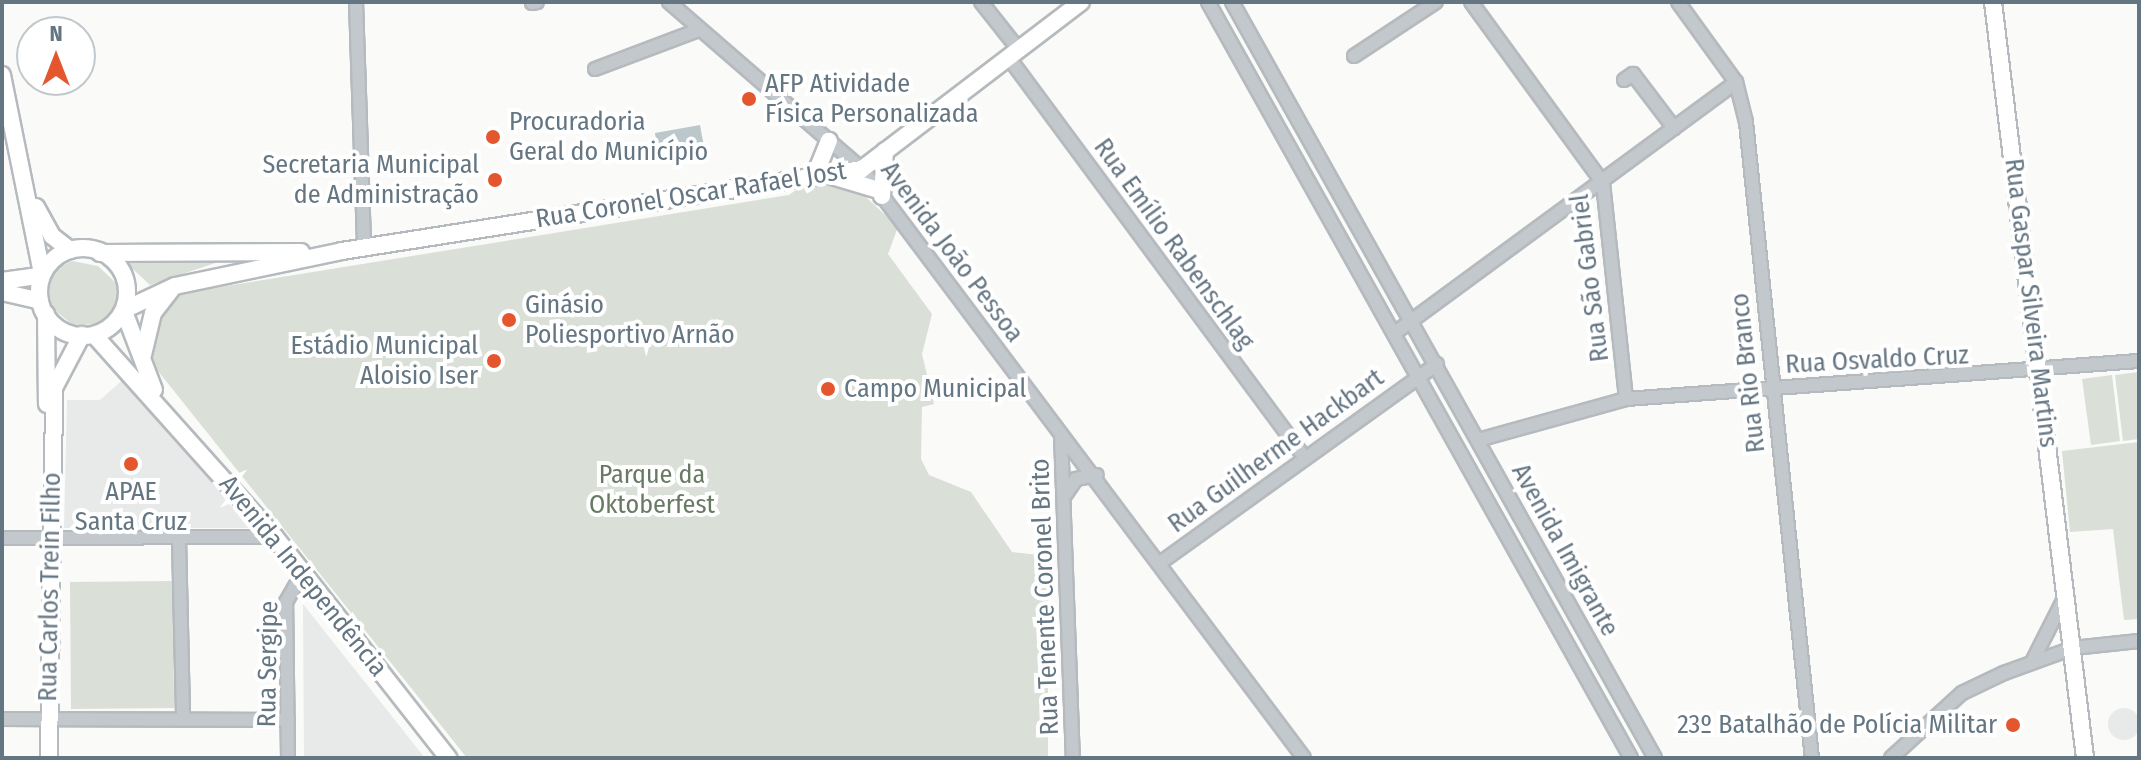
<!DOCTYPE html>
<html>
<head>
<meta charset="utf-8">
<style>
  body { margin:0 }
  #map { position:relative; width:2141px; height:760px; overflow:hidden; background:#fafaf8; font-family:"Fira Sans Condensed",sans-serif }
  div>[style] { position:absolute }
  .built>* { inset:0; background:#e8e9e9 }
  .round { border-radius:50% }
  .green>* { inset:0; background:#dadfd7 }
  .water>* { inset:0; background:#bbc7cb }
  .roads { filter:drop-shadow(2px 0 #b5babe) drop-shadow(-2px 0 #b5babe) drop-shadow(0 2px #b5babe) drop-shadow(0 -2px #b5babe) }
  .minor>* { height:12px; margin:-6px; padding:0 6px; transform-origin:6px; border-radius:6px; background:#c3c8cc }
  .major>* { height:16px; margin:-8px; padding:0 8px; transform-origin:8px; border-radius:8px; background:#fff }
  .major>.ring { margin:-8px; padding:0; box-sizing:content-box; background:none; border:16px solid #fff; border-radius:50% }
  .dots>* { width:22px; height:22px; translate:-50% -50%; box-sizing:border-box; border:4px solid #fff; border-radius:50% }
  span { translate:-50% -50%; white-space:nowrap; text-align:center; line-height:1.15; -webkit-text-stroke:8px #fff; paint-order:stroke }
  .poi-label { font-size:26px; color:#657683 }
  .left { translate:0 -50%; text-align:left }
  .right { translate:-100% -50%; text-align:right }
  .street-label { font-size:26px; color:#657683 }
  .park-label { font-size:26px; color:#687a64 }
  .frame { position:absolute; inset:0; border:4px solid #657683; pointer-events:none }
  .north { position:absolute; left:16px; top:16px; width:80px; height:80px; box-sizing:border-box; background:#fff; border:2px solid #c1c8cd; border-radius:50%; rotate:0deg; font-size:22px; font-weight:700; line-height:32px; text-align:center; color:#657683 }
  .north::after { content:''; display:block; margin:auto; width:28px; height:36px; background:#e4572e; clip-path:polygon(50% 0,100% 100%,50% 72%,0 100%) }
</style>
</head>
<body>
<div id="map">
  <div class="built">
    <i style="clip-path:polygon(127px 376px,249px 528px,64px 528px,67px 400px,100px 400px)"></i>
    <i style="clip-path:polygon(303px 604px,425px 758px,304px 758px)"></i>
    <i class="round" style="left:2108px;top:708px;width:32px;height:32px"></i>
  </div>
  <div class="green">
    <i style="clip-path:polygon(803px 185px,853px 185px,898px 227px,888px 254px,932px 314px,922px 354px,934px 404px,922px 407px,921px 459px,929px 475px,971px 492px,1012px 552px,1048px 556px,1048px 758px,467px 758px,154px 366px,149px 340px,171px 295px,789px 195px)"></i>
    <i style="clip-path:polygon(230px 258px,150px 285px,122px 259px)"></i>
    <i style="clip-path:polygon(72px 261px,98px 266px,116px 283px,121px 311px,109px 324px,73px 325px,47px 304px,47px 273px)"></i>
    <i style="clip-path:polygon(2139px 372px,2139px 439px,2123px 441px,2115px 375px)"></i>
    <i style="clip-path:polygon(2112px 375px,2120px 441px,2091px 445px,2082px 379px)"></i>
    <i style="clip-path:polygon(2139px 442px,2139px 619px,2124px 620px,2113px 529px,2070px 532px,2062px 451px)"></i>
    <i style="clip-path:polygon(173px 581px,174px 708px,71px 709px,70px 582px)"></i>
  </div>
  <div class="water">
    <i style="clip-path:polygon(700px 125px,704px 147px,658px 155px,655px 133px)"></i>
  </div>
  <div class="roads">
    <div class="minor">
      <i style="left:356px;top:2px;width:244px;rotate:88.1deg"></i>
      <i style="left:669px;top:2px;width:255px;rotate:40.9deg"></i>
      <i style="left:862px;top:169px;width:736px;rotate:53.11deg"></i>
      <i style="left:981px;top:2px;width:61px;rotate:51.6deg"></i>
      <i style="left:1208px;top:2px;width:866px;rotate:60.77deg"></i>
      <i style="left:1232px;top:2px;width:866px;rotate:60.77deg"></i>
      <i style="left:1471px;top:2px;width:224px;rotate:53.9deg"></i>
      <i style="left:1603px;top:183px;width:217px;rotate:83.9deg"></i>
      <i style="left:1678px;top:2px;width:99px;rotate:54.1deg"></i>
      <i style="left:1736px;top:82px;width:41px;rotate:76deg"></i>
      <i style="left:1746px;top:122px;width:639px;rotate:84.08deg"></i>
      <i style="left:532px;top:3px;width:5px;rotate:-11deg"></i>
      <i style="left:1354px;top:56px;width:98px;rotate:-33.4deg"></i>
      <i style="left:1009px;top:58px;width:495px;rotate:53.5deg"></i>
      <i style="left:595px;top:69px;width:111px;rotate:-20.6deg"></i>
      <i style="left:1624px;top:80px;width:11px;rotate:-34deg"></i>
      <i style="left:1633px;top:74px;width:68px;rotate:52.8deg"></i>
      <i style="left:1396px;top:332px;width:422px;rotate:-36.3deg"></i>
      <i style="left:1061px;top:435px;width:323px;rotate:87.9deg"></i>
      <i style="left:1478px;top:440px;width:154px;rotate:-15.5deg"></i>
      <i style="left:1626px;top:399px;width:514px;rotate:-4.24deg"></i>
      <i style="left:1066px;top:494px;width:18px;rotate:-56deg"></i>
      <i style="left:1076px;top:479px;width:21px;rotate:-11deg"></i>
      <i style="left:2px;top:538px;width:273px;rotate:-0.2deg"></i>
      <i style="left:179px;top:538px;width:180px;rotate:88.7deg"></i>
      <i style="left:1160px;top:563px;width:341px;rotate:-35.7deg"></i>
      <i style="left:2032px;top:662px;width:68px;rotate:-63.1deg"></i>
      <i style="left:2px;top:719px;width:286px;rotate:0.2deg"></i>
      <i style="left:288px;top:758px;width:156px;rotate:-90.7deg"></i>
      <i style="left:286px;top:602px;width:32px;rotate:-60deg"></i>
      <i style="left:1891px;top:758px;width:96px;rotate:-42.5deg"></i>
      <i style="left:1962px;top:693px;width:47px;rotate:-25.5deg"></i>
      <i style="left:2004px;top:673px;width:73px;rotate:-19.9deg"></i>
      <i style="left:2073px;top:648px;width:66px;rotate:-6.1deg"></i>
    </div>
    <div class="major">
      <i style="left:1993px;top:2px;width:762px;rotate:83.06deg"></i>
      <i style="left:2px;top:75px;width:197px;rotate:78.6deg"></i>
      <i style="left:815px;top:175px;width:37px;rotate:-68deg"></i>
      <i style="left:832px;top:176px;width:48px;rotate:16.9deg"></i>
      <i style="left:882px;top:196px;width:45px;rotate:-86.2deg"></i>
      <i style="left:36px;top:207px;width:33px;rotate:61deg"></i>
      <i style="left:52px;top:236px;width:23px;rotate:38deg"></i>
      <i class="ring" style="left:39px;top:248px;width:72px;height:72px"></i>
      <i style="left:100px;top:253px;width:201px;rotate:-0.3deg"></i>
      <i style="left:2px;top:281px;width:37px;rotate:-8deg"></i>
      <i style="left:2px;top:292px;width:39px;rotate:13deg"></i>
      <i style="left:126px;top:309px;width:54px;rotate:-25.1deg"></i>
      <i style="left:175px;top:286px;width:171px;rotate:-11.8deg"></i>
      <i style="left:342px;top:251px;width:526px;rotate:-8.96deg"></i>
      <i style="left:862px;top:169px;width:275px;rotate:-37.3deg"></i>
      <i style="left:46px;top:314px;width:90px;rotate:89.4deg"></i>
      <i style="left:125px;top:314px;width:81px;rotate:69.1deg"></i>
      <i style="left:95px;top:336px;width:270px;rotate:48.2deg"></i>
      <i style="left:275px;top:537px;width:281px;rotate:51.9deg"></i>
      <i style="left:143px;top:355px;width:43px;rotate:-76.6deg"></i>
      <i style="left:153px;top:313px;width:29px;rotate:-52deg"></i>
      <i style="left:49px;top:758px;width:370px;rotate:-89.2deg"></i>
      <i style="left:54px;top:388px;width:60px;rotate:-62.2deg"></i>
    </div>
  </div>
  <div class="dots">
    <i style="left:749px;top:99px;background:#e4572e"></i>
    <i style="left:493px;top:137px;background:#e4572e"></i>
    <i style="left:495px;top:180px;background:#e4572e"></i>
    <i style="left:509px;top:320px;background:#e4572e"></i>
    <i style="left:494px;top:361px;background:#e4572e"></i>
    <i style="left:828px;top:389px;background:#e4572e"></i>
    <i style="left:131px;top:464px;background:#e4572e"></i>
    <i style="left:2013px;top:725px;background:#e4572e"></i>
  </div>
  <div class="poi-label">
    <span class="left" style="left:765px;top:99px">AFP Atividade<br>Física Personalizada</span>
    <span class="left" style="left:509px;top:137px">Procuradoria<br>Geral do Município</span>
    <span class="right" style="left:479px;top:180px">Secretaria Municipal<br>de Administração</span>
    <span class="left" style="left:525px;top:320px">Ginásio<br>Poliesportivo Arnão</span>
    <span class="right" style="left:478px;top:361px">Estádio Municipal<br>Aloisio Iser</span>
    <span class="left" style="left:844px;top:389px">Campo Municipal</span>
    <span style="left:131px;top:507px">APAE<br>Santa Cruz</span>
    <span class="right" style="left:1997px;top:725px">23º Batalhão de Polícia Militar</span>
  </div>
  <div class="street-label">
    <span style="left:691px;top:195px;rotate:-9deg">Rua Coronel Oscar Rafael Jost</span>
    <span style="left:1174px;top:244px;rotate:54deg">Rua Emílio Rabenschlag</span>
    <span style="left:952px;top:252px;rotate:53deg">Avenida João Pessoa</span>
    <span style="left:1590px;top:278px;rotate:-97deg">Rua São Gabriel</span>
    <span style="left:2031px;top:303px;rotate:83deg">Rua Gaspar Silveira Martins</span>
    <span style="left:1877px;top:360px;rotate:-3deg">Rua Osvaldo Cruz</span>
    <span style="left:1748px;top:373px;rotate:-96deg">Rua Rio Branco</span>
    <span style="left:1276px;top:451px;rotate:-36deg">Rua Guilherme Hackbart</span>
    <span style="left:1565px;top:550px;rotate:61deg">Avenida Imigrante</span>
    <span style="left:303px;top:576px;rotate:51deg">Avenida Independência</span>
    <span style="left:50px;top:587px;rotate:-89deg">Rua Carlos Trein Filho</span>
    <span style="left:1045px;top:597px;rotate:-92deg">Rua Tenente Coronel Brito</span>
    <span style="left:268px;top:664px;rotate:-89deg">Rua Sergipe</span>
  </div>
  <div class="park-label">
    <span style="left:652px;top:490px">Parque da<br>Oktoberfest</span>
  </div>
  <div class="frame"></div>
  <div class="north">N</div>
</div>
</body>
</html>
